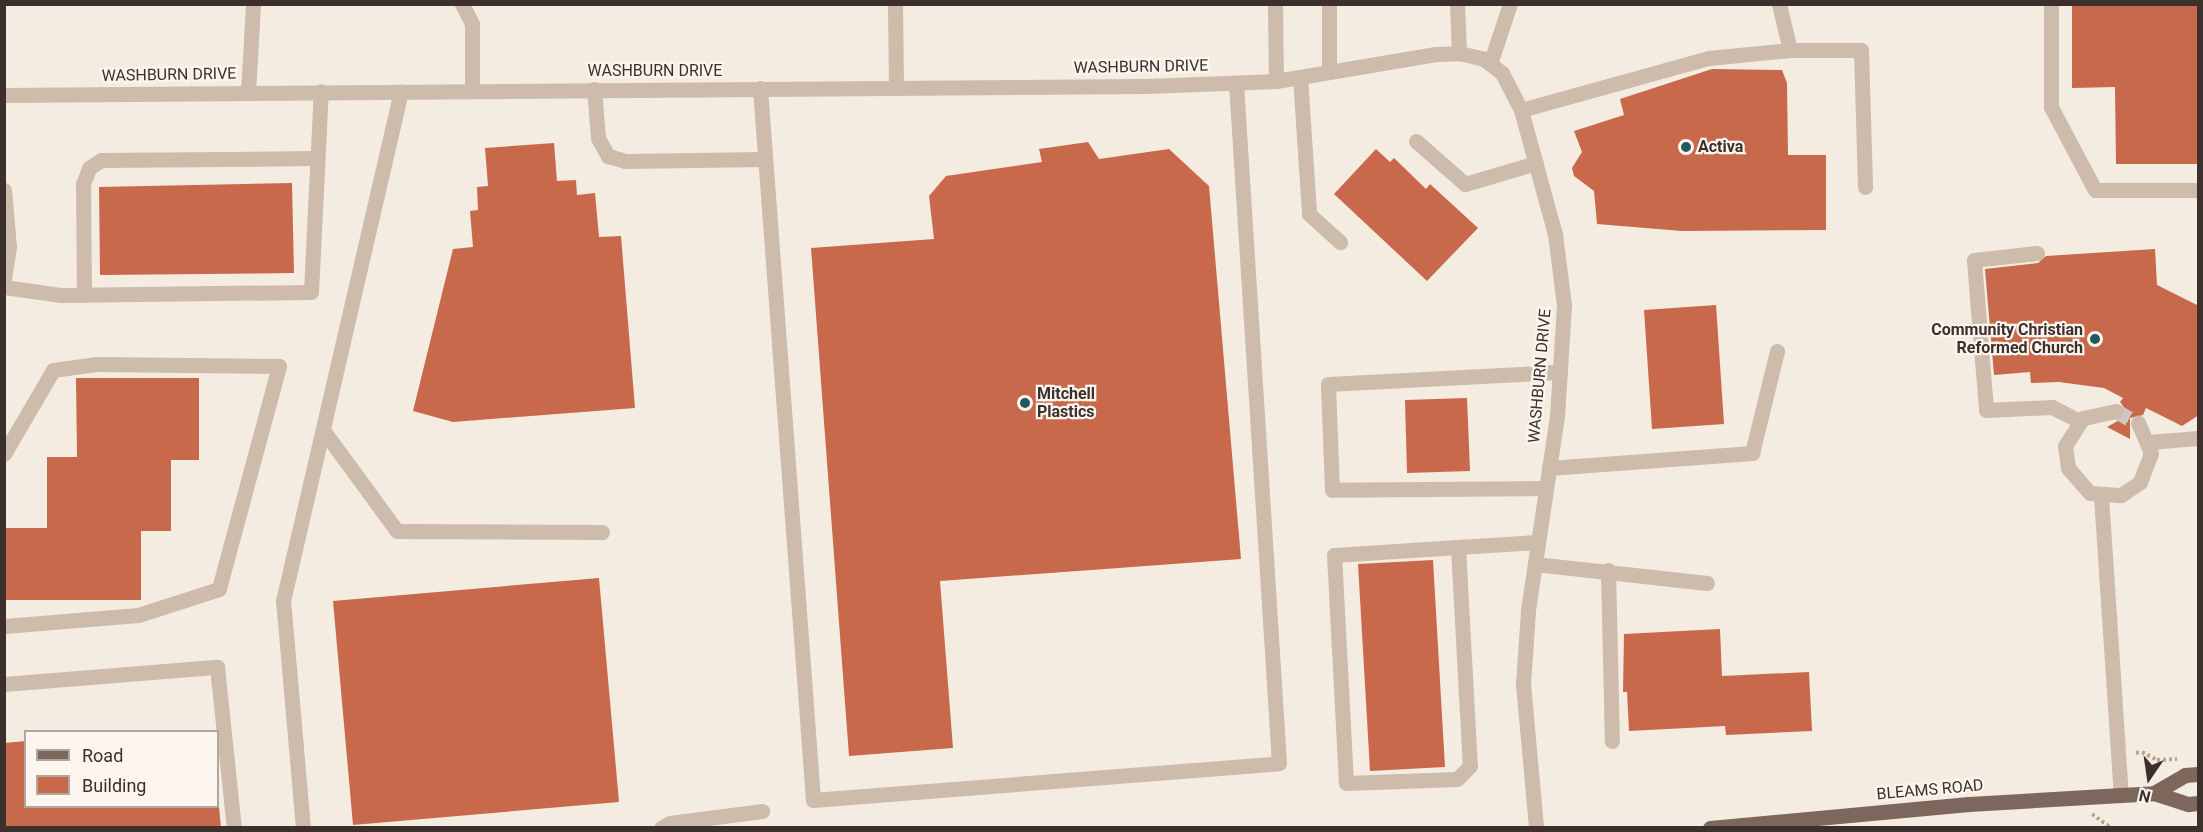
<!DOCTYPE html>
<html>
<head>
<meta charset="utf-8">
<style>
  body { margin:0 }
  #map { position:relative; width:2203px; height:832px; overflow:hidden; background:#f4ebe1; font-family:Roboto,sans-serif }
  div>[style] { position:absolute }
  .building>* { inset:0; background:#c8694b }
  .minor-tunnel>* { height:15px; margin-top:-7.5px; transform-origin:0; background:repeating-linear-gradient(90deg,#cfc6bd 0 15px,transparent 0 23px) }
  .path>* { height:4px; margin-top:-2px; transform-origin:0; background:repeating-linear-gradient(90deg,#b9a596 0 3px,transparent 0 6px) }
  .minor>* { height:15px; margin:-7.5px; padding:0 7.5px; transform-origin:7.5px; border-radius:7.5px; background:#cdbbac }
  .major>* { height:15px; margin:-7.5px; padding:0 7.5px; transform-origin:7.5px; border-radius:7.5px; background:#7d675c }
  .dots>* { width:16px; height:16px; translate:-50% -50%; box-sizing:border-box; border:3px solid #fbf5ee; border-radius:50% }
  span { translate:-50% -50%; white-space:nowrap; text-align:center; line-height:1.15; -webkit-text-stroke:4.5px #fbf5ee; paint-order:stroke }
  .street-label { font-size:16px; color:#3b302b }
  .poi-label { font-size:16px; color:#3b302b; font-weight:700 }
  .left { translate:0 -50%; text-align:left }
  .right { translate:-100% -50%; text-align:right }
  .frame { position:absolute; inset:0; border:6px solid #3b302b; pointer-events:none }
  .legend { position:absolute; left:24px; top:730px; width:195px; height:78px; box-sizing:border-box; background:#fbf5ee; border:2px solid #aea6a0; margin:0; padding:8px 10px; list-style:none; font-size:18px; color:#3b302b }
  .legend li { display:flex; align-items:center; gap:12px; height:30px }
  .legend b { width:30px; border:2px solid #aea6a0 }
  .north { position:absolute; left:2119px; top:748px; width:60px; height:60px; -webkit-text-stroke:4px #fbf5ee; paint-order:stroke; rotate:193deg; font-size:16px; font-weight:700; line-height:24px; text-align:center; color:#3b302b }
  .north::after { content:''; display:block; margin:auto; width:21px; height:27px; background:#3b302b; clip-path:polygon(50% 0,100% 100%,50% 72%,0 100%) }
</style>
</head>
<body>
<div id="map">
  <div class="building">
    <i style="clip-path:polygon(2072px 4px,2199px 4px,2199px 164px,2116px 164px,2115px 87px,2072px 88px)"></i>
    <i style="clip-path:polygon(1712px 69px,1782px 70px,1787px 83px,1788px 155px,1826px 155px,1826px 230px,1682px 231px,1597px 224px,1594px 191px,1574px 176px,1572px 168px,1582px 152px,1574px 131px,1624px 115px,1620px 99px)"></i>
    <i style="clip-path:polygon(1088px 142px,1099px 159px,1169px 149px,1209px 186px,1241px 559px,940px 581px,953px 748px,849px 756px,811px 248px,934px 239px,929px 196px,946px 176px,1042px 162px,1039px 149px)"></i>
    <i style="clip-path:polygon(554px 143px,557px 181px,576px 180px,577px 195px,595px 193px,599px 237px,621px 236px,635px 408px,453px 422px,413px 411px,453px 249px,473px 247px,470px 211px,478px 210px,477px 187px,488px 186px,485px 148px)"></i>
    <i style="clip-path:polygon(1376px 149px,1390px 162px,1394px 158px,1426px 189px,1430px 184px,1478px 228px,1427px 281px,1334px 194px)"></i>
    <i style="clip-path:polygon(292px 183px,294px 273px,100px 275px,99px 187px)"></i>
    <i style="clip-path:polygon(2155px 249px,2157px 285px,2199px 306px,2199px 415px,2182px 426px,2146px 408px,2143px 415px,2130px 418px,2130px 439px,2107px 427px,2123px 418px,2126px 410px,2120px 402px,2123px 398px,2104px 388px,2059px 382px,2031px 383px,2030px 372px,1994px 375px,1985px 269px,2038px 263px,2046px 256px)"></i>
    <i style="clip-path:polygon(1716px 305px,1724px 424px,1652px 429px,1644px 310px)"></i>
    <i style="clip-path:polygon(76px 378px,199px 378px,199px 460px,171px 460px,171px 531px,141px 531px,141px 600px,4px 600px,4px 528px,47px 528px,47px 457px,77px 457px)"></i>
    <i style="clip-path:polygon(1467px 398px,1470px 471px,1407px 473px,1405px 400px)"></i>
    <i style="clip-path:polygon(1433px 560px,1445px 767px,1370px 771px,1358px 564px)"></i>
    <i style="clip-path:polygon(599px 578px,619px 802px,353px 825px,333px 601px)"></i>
    <i style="clip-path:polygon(1720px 629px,1722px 676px,1809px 672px,1812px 731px,1726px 735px,1725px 726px,1629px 731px,1627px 692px,1623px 692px,1624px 634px)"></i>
    <i style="clip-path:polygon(26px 741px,26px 807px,219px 807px,221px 828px,4px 828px,4px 743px)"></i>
  </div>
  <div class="minor-tunnel">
    <i style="left:2116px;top:411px;width:25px;rotate:29deg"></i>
  </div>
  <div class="path">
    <i style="left:2136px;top:753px;width:6px;rotate:-9deg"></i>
    <i style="left:2142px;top:752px;width:17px;rotate:28deg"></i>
    <i style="left:2157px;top:760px;width:20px;rotate:-3deg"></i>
    <i style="left:2092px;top:814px;width:24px;rotate:36deg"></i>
  </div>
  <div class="minor">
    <i style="left:462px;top:4px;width:22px;rotate:63deg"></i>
    <i style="left:472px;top:24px;width:66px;rotate:90deg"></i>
    <i style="left:895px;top:4px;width:83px;rotate:89.3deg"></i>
    <i style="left:1275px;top:4px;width:77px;rotate:89.3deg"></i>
    <i style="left:1457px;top:4px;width:49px;rotate:87.7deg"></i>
    <i style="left:1779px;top:4px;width:47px;rotate:76.6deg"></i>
    <i style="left:2051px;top:4px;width:103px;rotate:90deg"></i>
    <i style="left:2051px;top:107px;width:94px;rotate:62.1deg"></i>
    <i style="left:2095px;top:190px;width:103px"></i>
    <i style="left:1490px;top:64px;width:63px;rotate:-71.6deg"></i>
    <i style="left:1329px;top:72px;width:68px;rotate:-90deg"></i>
    <i style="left:1300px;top:77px;width:137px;rotate:86.2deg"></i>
    <i style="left:1309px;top:214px;width:42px;rotate:42.1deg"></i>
    <i style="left:760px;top:88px;width:714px;rotate:85.74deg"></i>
    <i style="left:813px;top:800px;width:467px;rotate:-4.5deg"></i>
    <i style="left:1279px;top:763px;width:681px;rotate:-93.62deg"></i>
    <i style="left:594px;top:89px;width:49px;rotate:85.3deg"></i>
    <i style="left:598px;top:138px;width:21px;rotate:61deg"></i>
    <i style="left:608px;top:156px;width:18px;rotate:16deg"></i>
    <i style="left:625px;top:161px;width:139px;rotate:-0.8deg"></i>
    <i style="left:248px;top:92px;width:88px;rotate:-86.7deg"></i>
    <i style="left:4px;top:95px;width:1142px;rotate:-0.45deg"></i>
    <i style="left:1146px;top:86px;width:130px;rotate:-2.2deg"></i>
    <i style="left:1276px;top:81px;width:162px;rotate:-9.6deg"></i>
    <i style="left:1436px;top:54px;width:23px;rotate:-2deg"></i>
    <i style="left:1459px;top:53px;width:26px;rotate:13deg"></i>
    <i style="left:1484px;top:59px;width:23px;rotate:38deg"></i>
    <i style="left:1502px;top:73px;width:42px;rotate:62.8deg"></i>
    <i style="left:1521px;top:110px;width:129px;rotate:74.7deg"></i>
    <i style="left:1555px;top:234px;width:72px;rotate:82.8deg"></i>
    <i style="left:1564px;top:305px;width:111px;rotate:93.6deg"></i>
    <i style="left:1557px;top:416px;width:197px;rotate:98.5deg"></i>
    <i style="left:1528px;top:611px;width:73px;rotate:93.9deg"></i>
    <i style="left:1523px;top:684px;width:145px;rotate:84.8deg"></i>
    <i style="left:1521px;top:110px;width:195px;rotate:-15.5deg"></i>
    <i style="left:1709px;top:58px;width:81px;rotate:-5.6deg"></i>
    <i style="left:1790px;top:50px;width:71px"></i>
    <i style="left:1861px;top:50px;width:137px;rotate:88.3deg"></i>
    <i style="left:1416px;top:141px;width:65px;rotate:41.3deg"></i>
    <i style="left:1465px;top:184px;width:74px;rotate:-16.5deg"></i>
    <i style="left:4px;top:190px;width:57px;rotate:85deg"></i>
    <i style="left:9px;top:247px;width:33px;rotate:99deg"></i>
    <i style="left:2037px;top:253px;width:63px;rotate:173.7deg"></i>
    <i style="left:1974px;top:260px;width:150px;rotate:85.4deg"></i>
    <i style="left:1986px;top:410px;width:66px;rotate:-2.6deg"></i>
    <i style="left:2052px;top:407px;width:31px;rotate:27deg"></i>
    <i style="left:4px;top:287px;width:58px;rotate:8deg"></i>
    <i style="left:61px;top:295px;width:250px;rotate:-0.7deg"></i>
    <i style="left:311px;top:292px;width:201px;rotate:-87.2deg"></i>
    <i style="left:84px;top:295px;width:111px;rotate:-90.5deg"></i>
    <i style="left:83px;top:184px;width:17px;rotate:-69deg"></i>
    <i style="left:89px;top:168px;width:14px;rotate:-34deg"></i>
    <i style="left:101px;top:160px;width:216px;rotate:-0.5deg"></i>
    <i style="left:2116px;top:411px;width:34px;rotate:168deg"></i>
    <i style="left:2083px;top:418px;width:33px;rotate:123deg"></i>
    <i style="left:2065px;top:446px;width:22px;rotate:82deg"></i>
    <i style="left:2068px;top:468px;width:33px;rotate:49deg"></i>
    <i style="left:2090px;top:493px;width:31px;rotate:4deg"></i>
    <i style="left:2121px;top:495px;width:23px;rotate:-34deg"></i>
    <i style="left:2140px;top:482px;width:31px;rotate:-69deg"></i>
    <i style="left:2151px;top:453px;width:33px;rotate:-113deg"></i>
    <i style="left:323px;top:430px;width:125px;rotate:53.8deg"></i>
    <i style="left:397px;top:531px;width:205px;rotate:0.3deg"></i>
    <i style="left:2149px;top:442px;width:49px;rotate:-4.7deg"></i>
    <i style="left:4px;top:454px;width:97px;rotate:-59.7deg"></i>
    <i style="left:53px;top:370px;width:43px;rotate:-7.9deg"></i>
    <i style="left:96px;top:364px;width:183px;rotate:0.6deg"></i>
    <i style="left:279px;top:366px;width:231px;rotate:105.1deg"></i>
    <i style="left:219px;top:589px;width:85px;rotate:162.2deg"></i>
    <i style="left:138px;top:615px;width:134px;rotate:175.3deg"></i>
    <i style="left:1549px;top:468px;width:204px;rotate:-4.2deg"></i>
    <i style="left:1752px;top:453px;width:105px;rotate:-76.2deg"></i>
    <i style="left:1546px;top:488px;width:214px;rotate:179.5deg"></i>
    <i style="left:1332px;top:490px;width:106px;rotate:-92.2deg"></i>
    <i style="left:1328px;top:384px;width:232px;rotate:-3deg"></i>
    <i style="left:2101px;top:496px;width:300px;rotate:86.2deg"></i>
    <i style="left:1458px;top:547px;width:219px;rotate:86.9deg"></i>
    <i style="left:1470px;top:766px;width:18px;rotate:135deg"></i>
    <i style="left:1457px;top:779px;width:111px;rotate:177.9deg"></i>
    <i style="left:1346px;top:783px;width:228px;rotate:-93deg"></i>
    <i style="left:1334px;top:555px;width:124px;rotate:-3.7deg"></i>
    <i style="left:1458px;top:547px;width:80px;rotate:-3.6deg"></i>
    <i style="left:1535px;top:564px;width:173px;rotate:6.3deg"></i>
    <i style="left:1608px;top:570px;width:171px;rotate:88.7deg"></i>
    <i style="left:4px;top:684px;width:214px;rotate:-4.6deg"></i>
    <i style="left:217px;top:667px;width:162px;rotate:84deg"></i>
    <i style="left:303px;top:828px;width:228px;rotate:-95deg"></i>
    <i style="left:283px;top:601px;width:523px;rotate:-76.97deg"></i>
    <i style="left:661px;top:828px;width:10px;rotate:-29deg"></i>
    <i style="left:670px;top:823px;width:93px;rotate:-7.4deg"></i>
  </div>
  <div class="major">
    <i style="left:2154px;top:793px;width:36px;rotate:-30deg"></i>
    <i style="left:2185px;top:775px;width:13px;rotate:-4deg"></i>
    <i style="left:1710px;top:828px;width:260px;rotate:-5.3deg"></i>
    <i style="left:1969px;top:804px;width:152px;rotate:-3.4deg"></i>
    <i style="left:2121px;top:795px;width:33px;rotate:-3deg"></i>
    <i style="left:2154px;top:793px;width:36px;rotate:18deg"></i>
    <i style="left:2188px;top:804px;width:10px;rotate:-6deg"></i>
  </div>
  <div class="dots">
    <i style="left:1686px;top:147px;background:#1f5a5e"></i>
    <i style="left:2095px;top:339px;background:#1f5a5e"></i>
    <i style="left:1025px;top:403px;background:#1f5a5e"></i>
  </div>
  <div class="street-label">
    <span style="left:1141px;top:67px;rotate:-1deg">WASHBURN DRIVE</span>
    <span style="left:655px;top:71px">WASHBURN DRIVE</span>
    <span style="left:169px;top:75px;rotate:-1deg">WASHBURN DRIVE</span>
    <span style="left:1540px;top:376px;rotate:-85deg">WASHBURN DRIVE</span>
    <span style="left:1930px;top:790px;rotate:-5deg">BLEAMS ROAD</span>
  </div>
  <div class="poi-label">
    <span class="left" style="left:1698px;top:147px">Activa</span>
    <span class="right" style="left:2083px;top:339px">Community Christian<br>Reformed Church</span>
    <span class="left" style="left:1037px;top:403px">Mitchell<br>Plastics</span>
  </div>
  <div class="frame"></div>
  <ul class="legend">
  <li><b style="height:8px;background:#7d675c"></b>Road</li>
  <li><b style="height:16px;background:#c8694b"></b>Building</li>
  </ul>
  <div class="north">N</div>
</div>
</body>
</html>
